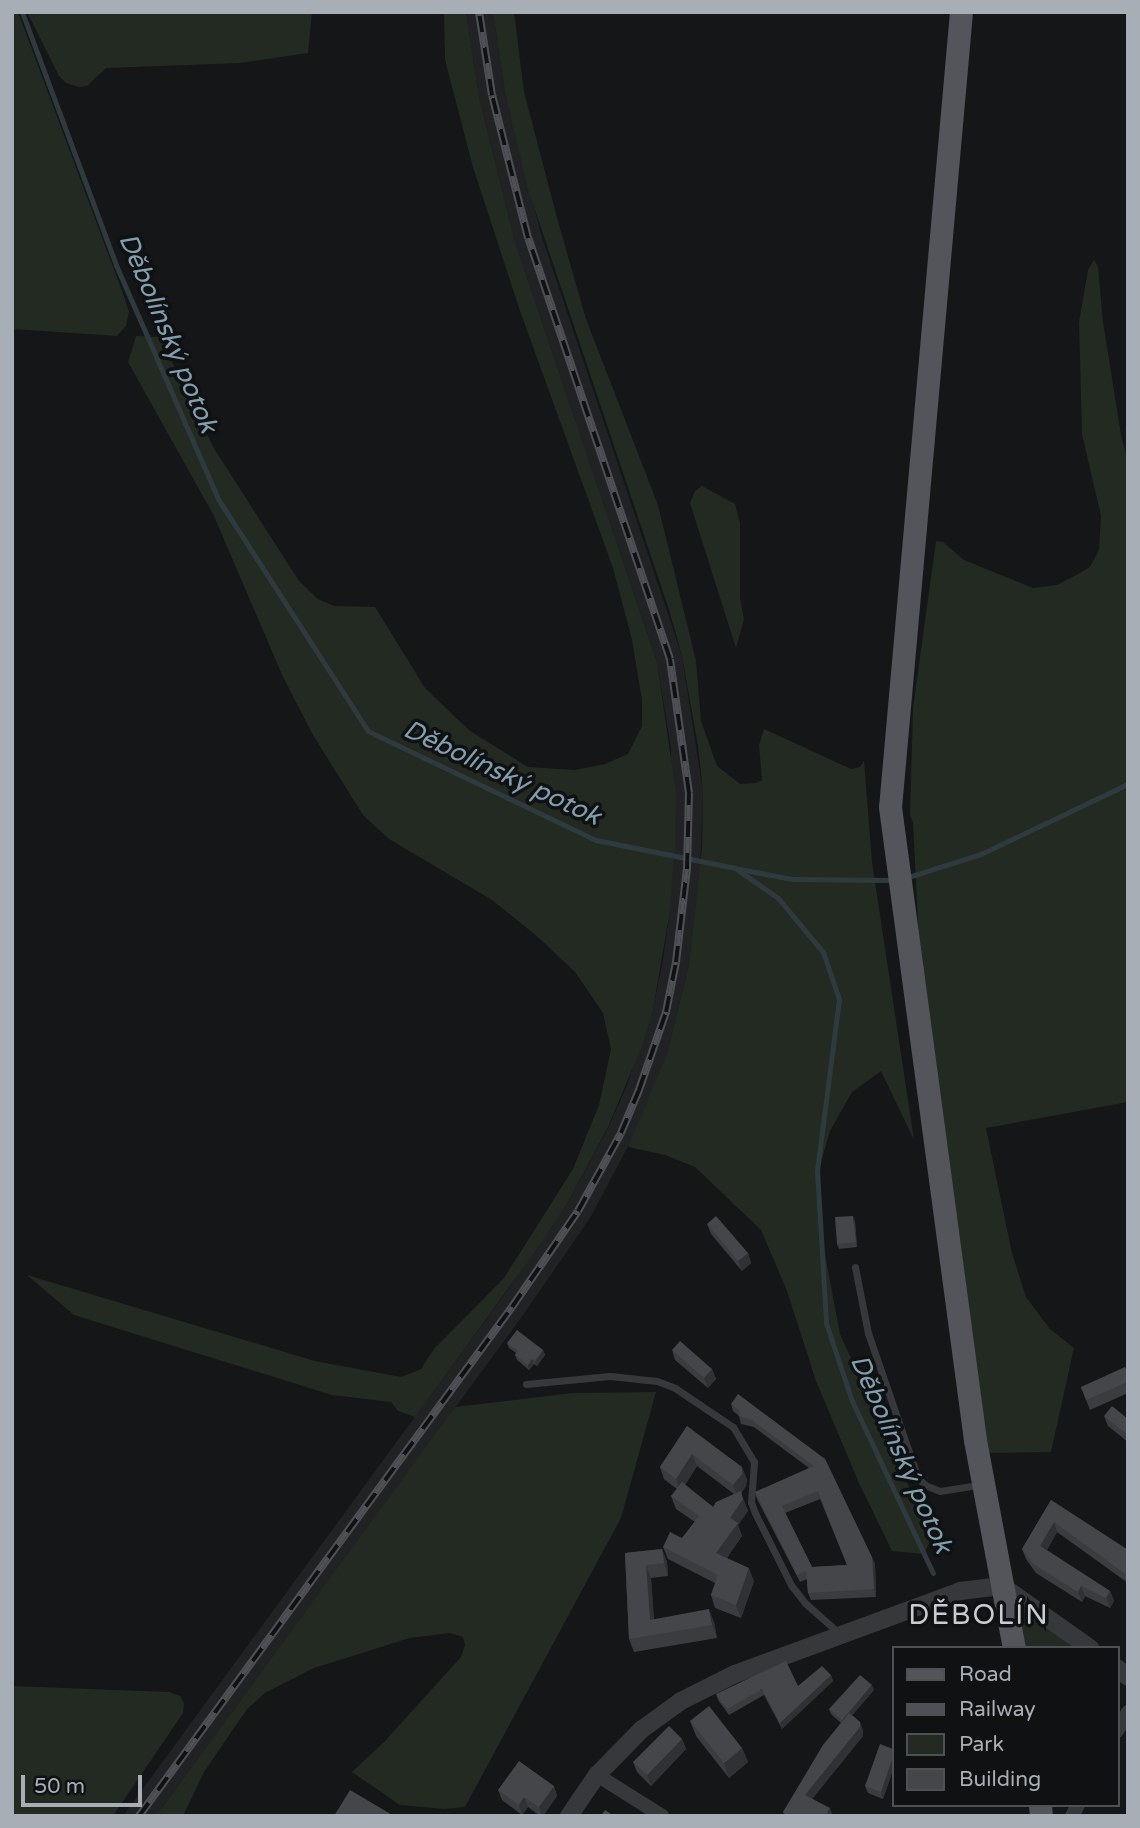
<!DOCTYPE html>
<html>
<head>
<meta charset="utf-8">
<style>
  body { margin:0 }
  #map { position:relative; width:1140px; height:1828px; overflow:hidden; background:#151617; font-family:"Varela Round",sans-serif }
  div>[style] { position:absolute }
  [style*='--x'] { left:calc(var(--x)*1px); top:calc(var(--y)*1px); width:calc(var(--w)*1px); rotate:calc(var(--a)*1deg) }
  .built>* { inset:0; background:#212224 }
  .green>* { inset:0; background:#222a22 }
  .stream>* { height:5px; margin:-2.5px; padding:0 2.5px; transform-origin:2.5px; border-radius:2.5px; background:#2f3a3f }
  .service>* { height:7px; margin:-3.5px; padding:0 3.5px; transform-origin:3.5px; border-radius:3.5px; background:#37383c }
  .minor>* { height:14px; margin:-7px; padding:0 7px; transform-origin:7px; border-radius:7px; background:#37383c }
  .tertiary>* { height:18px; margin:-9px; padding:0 9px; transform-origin:9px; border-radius:9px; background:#37383c }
  .primary>* { height:23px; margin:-11.5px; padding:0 11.5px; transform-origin:11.5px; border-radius:11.5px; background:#53555b }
  .rail>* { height:8px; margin-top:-4px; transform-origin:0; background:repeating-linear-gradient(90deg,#101112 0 16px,#4e5055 0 32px); box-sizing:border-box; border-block:2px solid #4e5055 }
  .wall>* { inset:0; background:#3a3c40 }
  .shaded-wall>* { inset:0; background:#303134 }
  .building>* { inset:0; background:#44464a }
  span { translate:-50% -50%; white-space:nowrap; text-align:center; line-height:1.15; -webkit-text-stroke:7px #101112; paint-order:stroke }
  .water-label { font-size:26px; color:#819faf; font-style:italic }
  .quarter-label { font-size:28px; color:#c9cdd3; letter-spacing:2px }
  .frame { position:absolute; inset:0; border:14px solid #a8aeb6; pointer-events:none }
  .legend { position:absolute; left:892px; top:1646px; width:228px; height:161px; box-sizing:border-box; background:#101112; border:2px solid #4d5054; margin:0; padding:9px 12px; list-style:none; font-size:21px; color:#a8aeb6 }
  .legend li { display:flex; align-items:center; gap:14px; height:35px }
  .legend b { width:35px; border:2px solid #4d5054 }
  .scale { position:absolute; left:21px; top:1775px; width:121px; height:32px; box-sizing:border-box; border:4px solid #a8aeb6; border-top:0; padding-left:9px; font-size:21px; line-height:24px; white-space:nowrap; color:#a8aeb6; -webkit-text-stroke:5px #101112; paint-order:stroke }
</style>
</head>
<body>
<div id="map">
  <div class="built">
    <div style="clip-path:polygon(466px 12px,493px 12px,505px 92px,541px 234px,682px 656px,703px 792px,700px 870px,689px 964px,667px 1054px,651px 1095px,632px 1139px,590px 1218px,523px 1315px,156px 1816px,123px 1816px,501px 1299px,567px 1204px,608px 1128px,627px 1085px,653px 1009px,663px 960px,669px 917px,671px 749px,657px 662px,515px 242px,479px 97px)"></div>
  </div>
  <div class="green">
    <div style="clip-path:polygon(12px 12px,18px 12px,125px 299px,129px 312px,126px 326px,117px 336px,12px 329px)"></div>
    <div style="clip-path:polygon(27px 12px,312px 12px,308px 53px,240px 63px,106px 68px,87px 86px,79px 87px,66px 83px,59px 76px)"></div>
    <div style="clip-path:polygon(444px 12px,466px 12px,479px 97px,515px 242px,657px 662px,676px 793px,675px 847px,669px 917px,653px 1009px,642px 1046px,608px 1127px,567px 1204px,536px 1250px,415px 1417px,398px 1411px,391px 1402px,332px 1395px,74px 1315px,27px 1275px,315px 1361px,401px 1377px,421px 1369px,434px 1349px,504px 1278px,573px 1169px,599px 1105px,611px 1049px,603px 1013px,575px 972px,538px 937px,492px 900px,389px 839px,363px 815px,313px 735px,283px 677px,214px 516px,128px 362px,136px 336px,162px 337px,184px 390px,215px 450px,299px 581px,318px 599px,334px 606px,375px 607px,425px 688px,470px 731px,528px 767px,575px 770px,605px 764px,628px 754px,642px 726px,642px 700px,632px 640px,613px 568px,519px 308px,473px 167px,445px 60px)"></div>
    <div style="clip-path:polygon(493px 12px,514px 12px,524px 92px,559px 225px,586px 319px,658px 505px,696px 661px,701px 721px,717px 766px,740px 784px,756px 783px,762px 780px,759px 745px,764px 729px,851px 769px,860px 767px,864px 761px,872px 862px,914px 1140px,881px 1071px,852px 1092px,830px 1131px,817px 1177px,820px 1228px,840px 1334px,932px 1537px,924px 1554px,892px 1551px,859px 1483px,816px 1381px,787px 1291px,761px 1230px,695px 1167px,665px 1155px,628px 1147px,667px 1054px,689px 964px,702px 848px,703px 792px,698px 746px,682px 656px,670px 613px,527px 186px,505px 92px)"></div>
    <div style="clip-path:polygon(1094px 260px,1098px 267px,1103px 322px,1121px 435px,1128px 461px,1128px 1102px,986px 1128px,1012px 1253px,1026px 1297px,1050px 1329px,1074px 1348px,1051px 1452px,988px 1453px,919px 943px,913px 823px,910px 815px,913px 708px,936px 541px,943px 542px,964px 560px,1033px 588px,1057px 585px,1078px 574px,1090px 567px,1099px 550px,1101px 516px,1082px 434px,1079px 322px,1088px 270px)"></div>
    <div style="clip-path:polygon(702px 486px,735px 504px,740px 523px,740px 598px,744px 619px,736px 648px,690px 503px,695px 491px)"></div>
    <div style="clip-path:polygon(656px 1392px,621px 1518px,465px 1807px,444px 1809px,400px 1805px,352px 1772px,385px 1741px,461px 1657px,465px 1645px,463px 1637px,450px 1633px,410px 1638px,314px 1668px,265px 1693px,247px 1709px,204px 1772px,183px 1816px,156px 1816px,455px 1407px,572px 1393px)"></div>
    <div style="clip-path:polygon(1018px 1607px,1075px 1648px,1026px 1648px)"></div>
    <div style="clip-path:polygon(12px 1686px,169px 1692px,180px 1696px,184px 1703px,183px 1713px,113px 1816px,12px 1816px)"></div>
  </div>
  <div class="stream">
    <div style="--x:22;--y:12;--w:270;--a:69.6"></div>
    <div style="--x:116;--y:265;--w:255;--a:66.4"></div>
    <div style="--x:218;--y:499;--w:276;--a:57.1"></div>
    <div style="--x:368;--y:731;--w:253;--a:25.6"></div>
    <div style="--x:596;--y:840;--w:142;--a:11.4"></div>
    <div style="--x:735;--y:868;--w:52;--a:34.9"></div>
    <div style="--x:778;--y:898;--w:70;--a:50.2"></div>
    <div style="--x:823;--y:952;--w:50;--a:71.2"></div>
    <div style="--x:839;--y:999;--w:172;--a:97.3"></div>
    <div style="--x:817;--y:1170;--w:153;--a:86.6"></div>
    <div style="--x:826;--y:1323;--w:82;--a:71.6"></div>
    <div style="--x:852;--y:1401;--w:190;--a:64.8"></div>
    <div style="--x:739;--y:869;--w:54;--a:10.7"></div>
    <div style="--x:792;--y:879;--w:100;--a:0.6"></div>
    <div style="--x:905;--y:878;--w:80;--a:-17.5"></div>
    <div style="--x:981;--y:854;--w:163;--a:-25.5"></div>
  </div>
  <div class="service">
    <div style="--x:855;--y:1267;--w:67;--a:78.9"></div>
    <div style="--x:868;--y:1333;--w:153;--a:71"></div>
    <div style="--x:918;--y:1478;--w:10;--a:45"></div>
    <div style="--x:925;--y:1485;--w:16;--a:22"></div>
    <div style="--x:940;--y:1491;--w:39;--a:-9"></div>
    <div style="--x:526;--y:1384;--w:84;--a:-5.4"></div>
    <div style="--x:610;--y:1376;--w:47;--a:6.1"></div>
    <div style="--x:657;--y:1381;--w:19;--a:21"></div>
    <div style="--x:675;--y:1388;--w:70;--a:33.9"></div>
    <div style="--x:733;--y:1427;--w:41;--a:59"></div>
    <div style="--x:754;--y:1462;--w:40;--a:94.3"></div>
    <div style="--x:751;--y:1502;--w:12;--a:70"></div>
    <div style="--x:755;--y:1513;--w:80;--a:63.4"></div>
    <div style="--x:791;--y:1585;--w:23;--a:52"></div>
    <div style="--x:805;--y:1603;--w:45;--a:41.4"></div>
  </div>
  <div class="minor">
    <div style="--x:1117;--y:1731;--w:22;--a:-60"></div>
    <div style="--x:597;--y:1775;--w:77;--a:32.2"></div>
    <div style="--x:1072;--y:1816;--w:13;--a:-61"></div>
  </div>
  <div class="tertiary">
    <div style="--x:1117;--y:1668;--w:14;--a:39"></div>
    <div style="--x:569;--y:1816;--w:50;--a:-55.7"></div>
    <div style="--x:597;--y:1775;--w:63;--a:-45.6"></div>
    <div style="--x:641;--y:1730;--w:49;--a:-35.9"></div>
    <div style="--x:681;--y:1701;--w:60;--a:-26.6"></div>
    <div style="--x:735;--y:1674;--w:240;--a:-20.2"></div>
    <div style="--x:960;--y:1591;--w:42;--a:-6.8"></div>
    <div style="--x:1002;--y:1586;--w:108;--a:35.2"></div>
  </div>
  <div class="primary">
    <div style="--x:961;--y:12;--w:798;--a:95.1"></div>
    <div style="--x:890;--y:807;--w:639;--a:82.35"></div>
    <div style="--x:975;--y:1440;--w:212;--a:79.4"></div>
    <div style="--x:1040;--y:1805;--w:11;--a:85"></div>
  </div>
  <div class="rail">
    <div style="--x:139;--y:1816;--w:631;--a:-53.77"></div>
    <div style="--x:512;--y:1307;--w:116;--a:-55.5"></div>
    <div style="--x:578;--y:1211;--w:89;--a:-61.1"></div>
    <div style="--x:621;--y:1133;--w:47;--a:-67.3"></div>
    <div style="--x:639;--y:1090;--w:83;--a:-70.9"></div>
    <div style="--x:666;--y:1012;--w:51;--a:-78.7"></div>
    <div style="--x:676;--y:962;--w:94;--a:-83.3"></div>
    <div style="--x:687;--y:869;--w:76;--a:-88.5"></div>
    <div style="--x:689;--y:793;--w:135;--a:-98.1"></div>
    <div style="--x:670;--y:659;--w:444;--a:-108.6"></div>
    <div style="--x:528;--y:238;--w:147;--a:-104.1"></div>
    <div style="--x:492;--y:95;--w:84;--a:-98.9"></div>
  </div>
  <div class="wall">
    <div style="clip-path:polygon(855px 1221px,857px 1247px,839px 1249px,837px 1244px)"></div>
    <div style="clip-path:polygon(707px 1224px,748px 1253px,751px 1263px,742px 1271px,711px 1234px)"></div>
    <div style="clip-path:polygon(507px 1343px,543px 1350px,545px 1355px,537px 1366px,534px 1364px,529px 1370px,517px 1360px,515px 1355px,516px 1353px,509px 1348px)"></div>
    <div style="clip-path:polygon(672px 1350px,712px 1369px,716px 1379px,708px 1388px,675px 1360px)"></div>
    <div style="clip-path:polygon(1128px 1374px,1128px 1393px,1090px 1410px,1081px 1387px)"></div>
    <div style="clip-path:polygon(evenodd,731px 1404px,825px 1459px,875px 1564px,876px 1597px,811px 1600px,808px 1593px,807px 1579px,800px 1582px,757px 1499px,755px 1492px,809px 1468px,754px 1427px,741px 1424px,739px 1416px,733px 1411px,731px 1404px,820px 1499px,847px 1565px,812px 1567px,785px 1513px,820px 1499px)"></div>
    <div style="clip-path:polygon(1104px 1416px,1128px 1419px,1128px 1442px,1108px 1426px)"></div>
    <div style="clip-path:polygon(evenodd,687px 1426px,747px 1479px,746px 1486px,741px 1493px,748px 1511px,738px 1525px,742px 1536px,727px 1558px,754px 1581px,741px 1618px,715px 1608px,711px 1595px,715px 1583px,668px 1559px,663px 1547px,682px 1538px,695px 1522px,676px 1509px,671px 1496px,677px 1489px,664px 1479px,660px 1467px,687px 1426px,697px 1466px,734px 1494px,713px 1507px,685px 1485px,697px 1466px)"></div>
    <div style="clip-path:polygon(1051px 1500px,1128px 1550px,1128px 1583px,1057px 1532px,1047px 1550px,1110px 1591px,1114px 1601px,1110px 1608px,1085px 1596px,1082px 1602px,1036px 1573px,1026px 1559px,1022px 1549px)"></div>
    <div style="clip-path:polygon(662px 1549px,667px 1562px,668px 1576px,651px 1578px,654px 1620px,714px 1622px,717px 1638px,634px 1652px,629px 1639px,625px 1553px)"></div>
    <div style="clip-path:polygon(831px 1675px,833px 1681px,782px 1729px,764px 1695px,729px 1715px,718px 1700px,716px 1694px,798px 1686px)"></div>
    <div style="clip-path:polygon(874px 1690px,852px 1715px,860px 1722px,863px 1731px,863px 1736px,812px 1799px,833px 1816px,785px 1816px,783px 1812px,841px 1723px,831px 1714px,829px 1709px)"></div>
    <div style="clip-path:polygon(690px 1721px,742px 1748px,748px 1762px,729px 1778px,696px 1736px)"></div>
    <div style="clip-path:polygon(682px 1739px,686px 1749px,651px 1786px,637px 1772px,633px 1762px)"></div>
    <div style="clip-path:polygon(893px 1749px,893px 1770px,883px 1799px,868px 1793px,865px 1786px)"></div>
    <div style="clip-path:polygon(554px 1786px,557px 1796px,543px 1816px,540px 1816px,528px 1807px,522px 1815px,502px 1800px,498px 1790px)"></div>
  </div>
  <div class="shaded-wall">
    <div style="clip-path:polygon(853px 1216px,855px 1221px,857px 1247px,856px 1242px)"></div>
    <div style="clip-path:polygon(748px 1253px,751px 1263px,742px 1271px,738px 1261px)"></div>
    <div style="clip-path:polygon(543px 1350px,545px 1355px,537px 1366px,535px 1361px)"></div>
    <div style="clip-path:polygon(532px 1359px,534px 1364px,529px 1370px,528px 1365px)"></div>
    <div style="clip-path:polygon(712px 1369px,716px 1379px,708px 1388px,704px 1378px)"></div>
    <div style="clip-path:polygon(692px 1454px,697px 1466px,680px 1491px,676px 1479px)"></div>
    <div style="clip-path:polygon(742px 1467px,747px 1479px,746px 1486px,738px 1498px,733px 1485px)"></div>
    <div style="clip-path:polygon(743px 1499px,748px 1511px,738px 1525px,742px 1536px,721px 1566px,716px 1553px,730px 1518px)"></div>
    <div style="clip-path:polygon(1054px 1522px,1057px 1532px,1043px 1556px,1040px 1546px)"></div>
    <div style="clip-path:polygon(662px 1549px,667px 1562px,668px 1576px,664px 1563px)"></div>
    <div style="clip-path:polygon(872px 1557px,875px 1564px,876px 1597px,874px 1589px)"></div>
    <div style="clip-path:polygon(646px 1565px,651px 1578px,655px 1633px,650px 1620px)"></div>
    <div style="clip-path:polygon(749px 1568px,754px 1581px,741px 1618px,736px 1605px)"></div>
    <div style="clip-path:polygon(1081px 1586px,1085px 1596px,1082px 1602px,1078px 1592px)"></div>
    <div style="clip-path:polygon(1110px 1591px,1114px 1601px,1110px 1608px,1106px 1598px)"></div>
    <div style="clip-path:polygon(709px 1609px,714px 1622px,717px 1638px,712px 1625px)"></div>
    <div style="clip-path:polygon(831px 1675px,833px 1681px,782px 1729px,780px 1723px)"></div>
    <div style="clip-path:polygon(872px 1685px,874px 1690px,844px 1725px,842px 1720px)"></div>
    <div style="clip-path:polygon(860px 1722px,863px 1731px,863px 1736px,808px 1804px,805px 1795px)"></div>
    <div style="clip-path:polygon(682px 1739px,686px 1749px,651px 1786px,647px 1775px)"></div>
    <div style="clip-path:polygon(742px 1748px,748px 1762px,729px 1778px,724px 1763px)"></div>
    <div style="clip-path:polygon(893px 1756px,893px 1770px,883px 1799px,881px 1792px)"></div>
    <div style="clip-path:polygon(554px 1786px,557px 1796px,543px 1816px,542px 1816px,539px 1807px)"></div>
    <div style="clip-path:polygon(524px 1797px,528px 1807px,522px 1815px,519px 1805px)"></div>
    <div style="clip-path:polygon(830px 1808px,833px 1816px,826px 1816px)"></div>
  </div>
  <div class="building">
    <div style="clip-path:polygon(716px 1216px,748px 1253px,738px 1261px,707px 1224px)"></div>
    <div style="clip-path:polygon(853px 1216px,856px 1242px,837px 1244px,835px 1217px)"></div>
    <div style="clip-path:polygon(517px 1330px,543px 1350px,535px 1361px,532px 1359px,528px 1365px,515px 1355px,518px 1351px,507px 1343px)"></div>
    <div style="clip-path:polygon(680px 1341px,712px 1369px,704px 1378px,672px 1350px)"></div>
    <div style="clip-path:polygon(1125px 1367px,1128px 1374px,1128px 1382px,1086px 1400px,1081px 1387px)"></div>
    <div style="clip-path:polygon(evenodd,738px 1394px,825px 1459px,872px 1557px,874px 1589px,808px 1593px,806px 1571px,797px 1575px,755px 1492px,814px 1466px,752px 1420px,739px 1416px,740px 1411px,731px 1404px,738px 1394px,818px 1491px,847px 1565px,812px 1567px,782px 1506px,818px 1491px)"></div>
    <div style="clip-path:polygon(1112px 1406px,1128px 1419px,1128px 1435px,1104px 1416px)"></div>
    <div style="clip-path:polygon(687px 1426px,742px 1467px,742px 1474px,733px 1485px,692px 1454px,676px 1479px,660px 1467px)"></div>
    <div style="clip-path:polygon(682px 1482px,713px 1507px,716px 1502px,741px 1491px,743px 1499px,730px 1518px,738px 1523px,716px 1553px,749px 1568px,736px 1605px,711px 1595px,718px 1575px,663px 1547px,670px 1532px,682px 1538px,699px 1516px,671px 1496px)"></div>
    <div style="clip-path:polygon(1051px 1500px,1128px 1550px,1128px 1576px,1054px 1522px,1040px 1546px,1110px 1591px,1106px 1598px,1081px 1586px,1078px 1592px,1032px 1563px,1022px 1549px)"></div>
    <div style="clip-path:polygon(662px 1549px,664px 1563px,646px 1565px,650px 1620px,709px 1609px,712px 1625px,629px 1639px,625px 1553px)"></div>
    <div style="clip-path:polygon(786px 1661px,798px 1686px,822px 1666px,831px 1675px,780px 1723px,762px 1689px,727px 1709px,716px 1694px)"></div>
    <div style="clip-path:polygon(860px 1675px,872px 1685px,842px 1720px,829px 1709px)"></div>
    <div style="clip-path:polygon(709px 1706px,742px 1748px,724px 1763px,690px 1721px)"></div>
    <div style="clip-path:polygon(849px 1713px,860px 1722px,860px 1727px,805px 1795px,830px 1808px,826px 1816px,790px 1816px,783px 1812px,823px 1745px)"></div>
    <div style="clip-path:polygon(669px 1726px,682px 1739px,647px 1775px,633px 1762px)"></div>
    <div style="clip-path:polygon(880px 1744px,893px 1749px,893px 1756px,881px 1792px,865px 1786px)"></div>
    <div style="clip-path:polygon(519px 1761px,554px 1786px,539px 1807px,524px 1797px,519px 1805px,498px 1790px)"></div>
    <div style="clip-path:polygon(350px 1790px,394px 1816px,334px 1816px)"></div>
    <div style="clip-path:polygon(605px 1810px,614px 1816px,601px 1816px)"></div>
  </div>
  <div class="water-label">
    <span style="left:168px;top:333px;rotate:67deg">Děbolínský potok</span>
    <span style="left:502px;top:773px;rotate:25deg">Děbolínský potok</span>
    <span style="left:901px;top:1454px;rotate:66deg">Děbolínský potok</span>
  </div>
  <div class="quarter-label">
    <span style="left:979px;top:1615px">DĚBOLÍN</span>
  </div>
  <div class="frame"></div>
  <ul class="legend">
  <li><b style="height:9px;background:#53555b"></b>Road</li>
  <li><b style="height:9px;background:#4e5055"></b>Railway</li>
  <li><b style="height:19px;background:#222a22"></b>Park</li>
  <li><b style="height:19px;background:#44464a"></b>Building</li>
  </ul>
  <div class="scale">50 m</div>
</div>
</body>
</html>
